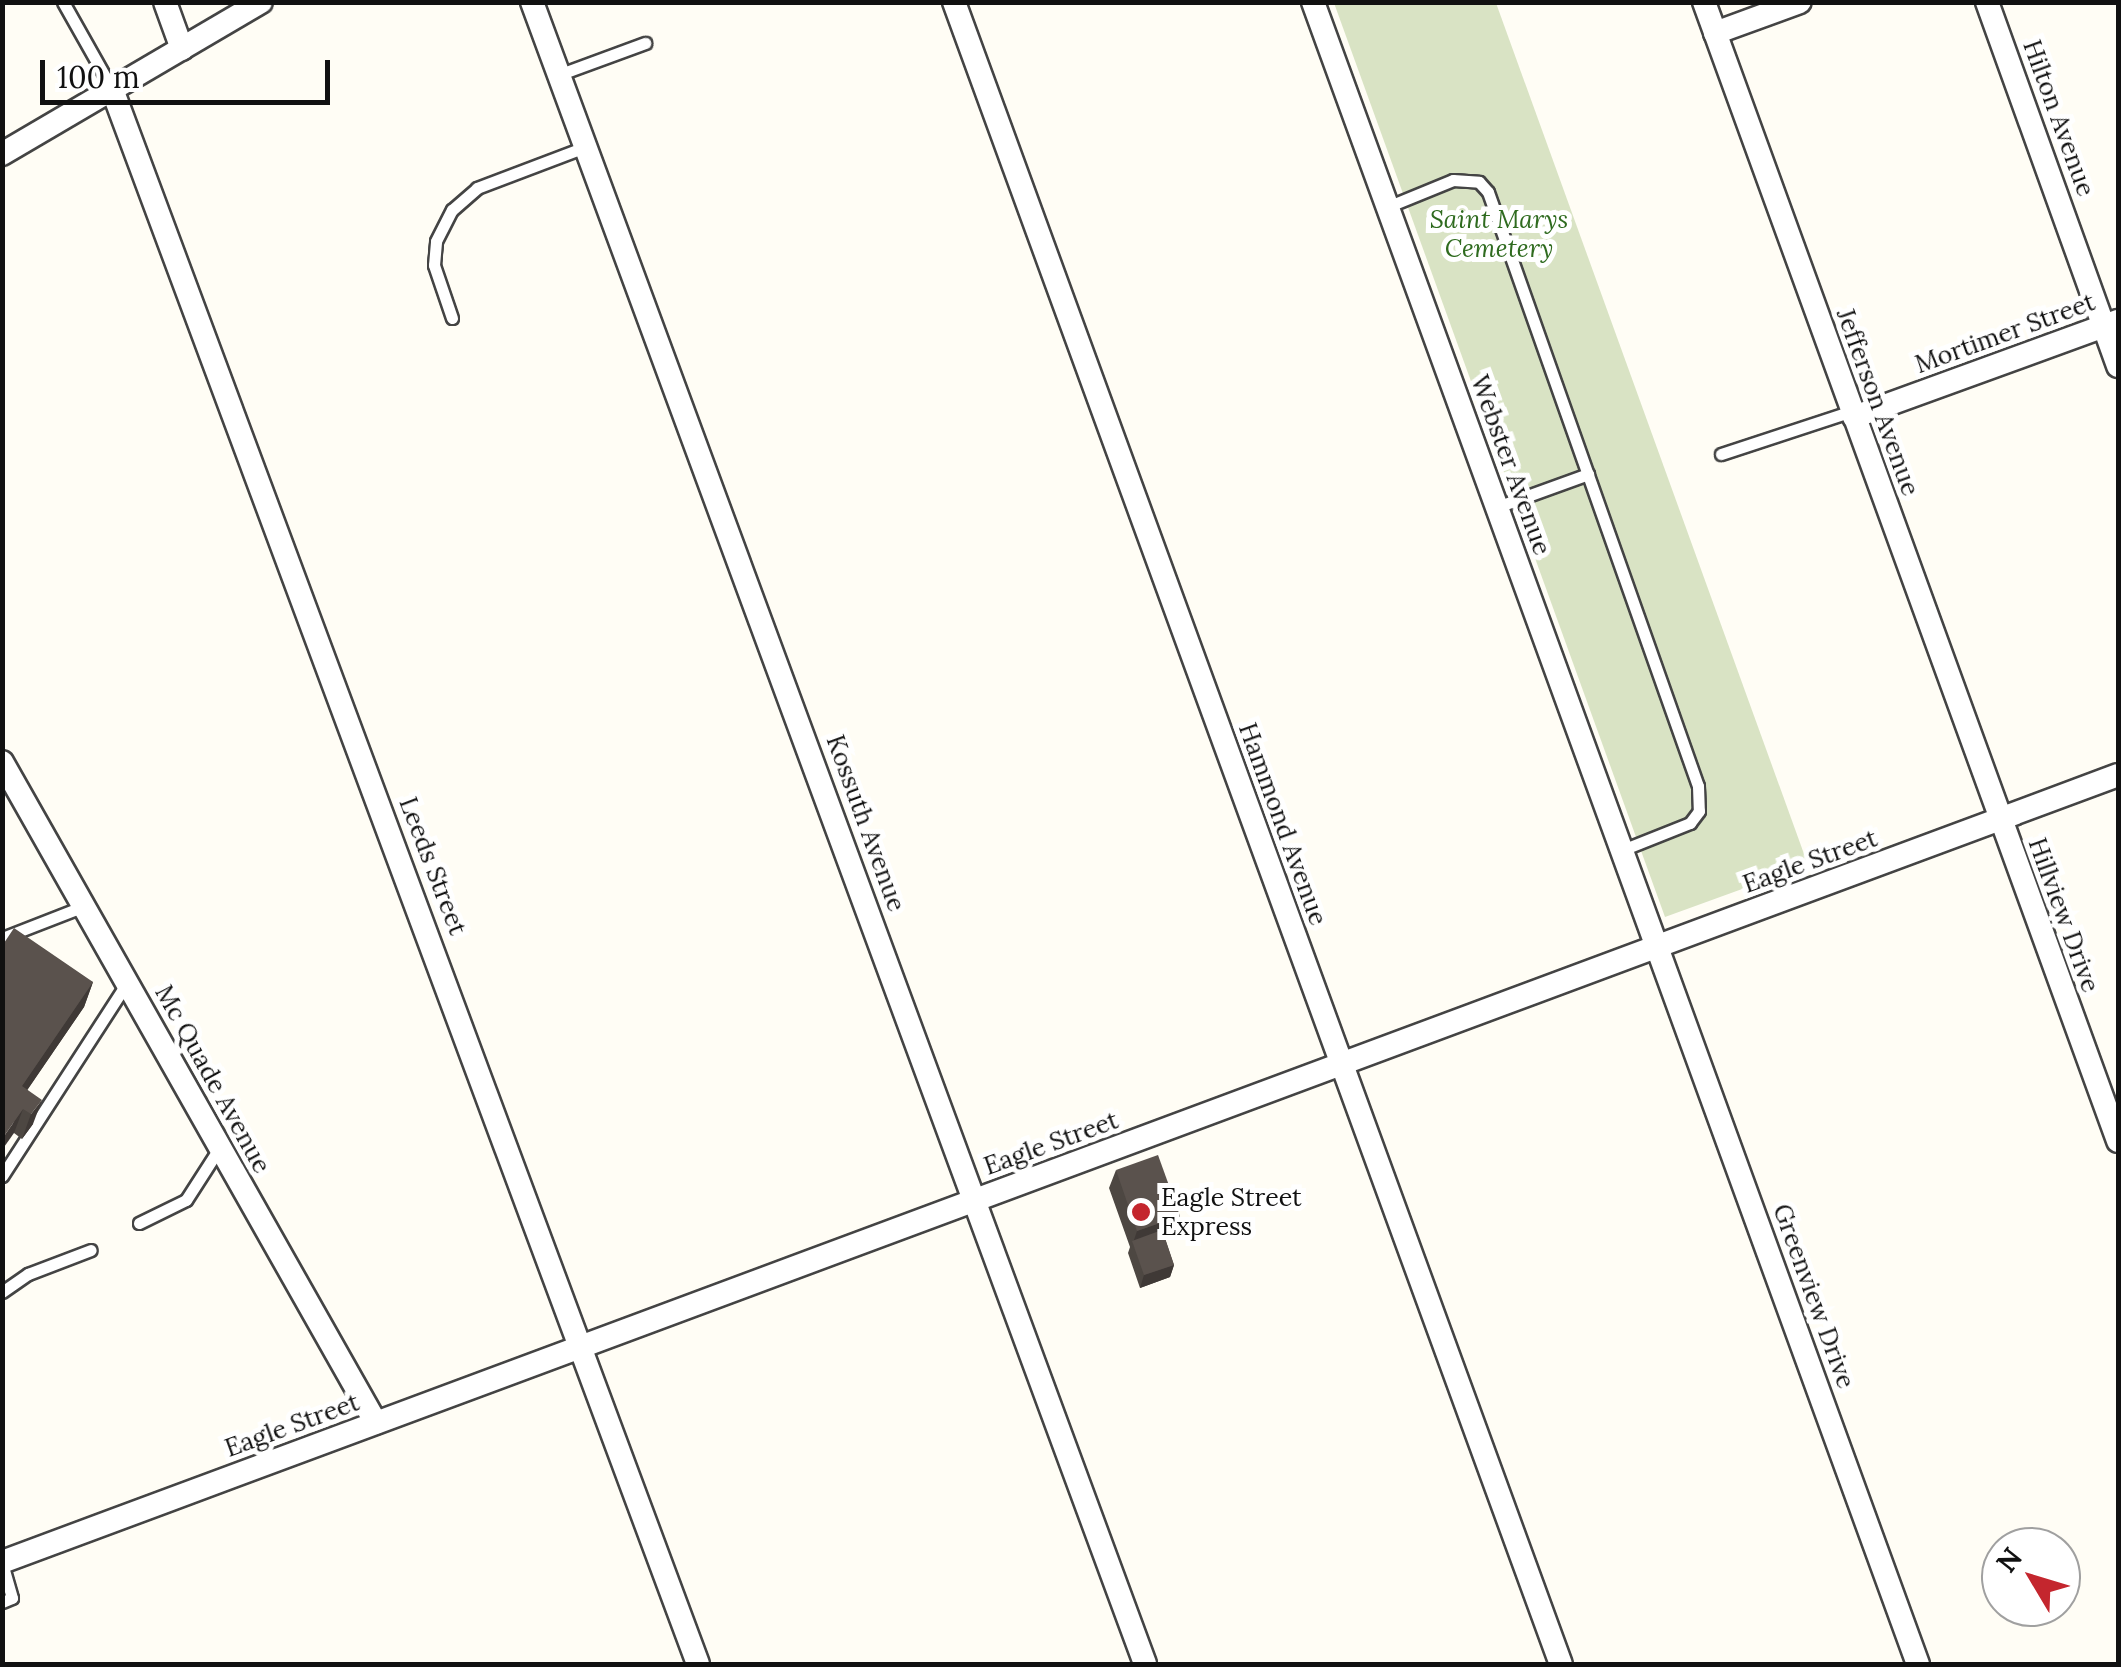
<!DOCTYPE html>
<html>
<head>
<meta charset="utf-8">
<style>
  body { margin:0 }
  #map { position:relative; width:2121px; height:1667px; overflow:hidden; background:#fffdf5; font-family:Lora,serif }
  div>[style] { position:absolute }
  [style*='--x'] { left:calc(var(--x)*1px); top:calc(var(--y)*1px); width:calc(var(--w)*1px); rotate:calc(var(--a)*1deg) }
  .cemetery>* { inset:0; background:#d9e3c4 }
  .roads { filter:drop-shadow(2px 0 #444) drop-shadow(-2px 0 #444) drop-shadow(0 2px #444) drop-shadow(0 -2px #444) }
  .lane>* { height:11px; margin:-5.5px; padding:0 5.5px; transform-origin:5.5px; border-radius:5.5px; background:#fff }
  .street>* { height:22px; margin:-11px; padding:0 11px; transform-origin:11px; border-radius:11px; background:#fff }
  .wall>* { inset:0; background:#4d4742 }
  .shaded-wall>* { inset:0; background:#3f3936 }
  .building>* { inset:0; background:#5a524d }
  .dots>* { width:28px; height:28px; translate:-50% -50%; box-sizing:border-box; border:5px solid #fff; border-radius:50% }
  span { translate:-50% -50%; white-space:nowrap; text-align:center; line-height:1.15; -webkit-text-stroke:10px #fff; paint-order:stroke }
  .street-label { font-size:25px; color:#111 }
  .park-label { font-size:25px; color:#2f6b1f; font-style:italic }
  .poi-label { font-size:25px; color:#111 }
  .left { translate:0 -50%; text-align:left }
  .frame { position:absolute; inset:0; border:5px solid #111; pointer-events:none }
  .north { position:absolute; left:1981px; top:1527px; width:100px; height:100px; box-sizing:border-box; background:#fff; border:2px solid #a0a0a0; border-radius:50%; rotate:308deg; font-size:28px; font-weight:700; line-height:40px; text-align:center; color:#111 }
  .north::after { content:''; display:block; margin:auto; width:35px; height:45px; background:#c4262e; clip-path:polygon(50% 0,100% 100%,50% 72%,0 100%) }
  .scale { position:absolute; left:40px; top:60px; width:290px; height:45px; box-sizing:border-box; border:5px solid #111; border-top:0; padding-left:12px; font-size:30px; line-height:35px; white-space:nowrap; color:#111; -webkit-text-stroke:8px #fff; paint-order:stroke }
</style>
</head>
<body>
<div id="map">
  <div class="cemetery">
    <div style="clip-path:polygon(1334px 3px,1496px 3px,1808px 865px,1665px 917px)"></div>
  </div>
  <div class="roads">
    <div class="lane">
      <div style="--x:63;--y:2;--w:100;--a:60.6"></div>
      <div style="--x:558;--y:75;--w:93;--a:-20.2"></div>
      <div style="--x:1387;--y:207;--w:71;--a:-22.2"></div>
      <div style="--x:1453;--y:180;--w:26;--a:4"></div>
      <div style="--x:1479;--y:182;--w:13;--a:48"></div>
      <div style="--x:1488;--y:192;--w:630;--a:70.53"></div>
      <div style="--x:1698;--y:786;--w:25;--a:88"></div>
      <div style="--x:1699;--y:811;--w:15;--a:127"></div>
      <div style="--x:1690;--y:823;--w:73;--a:158.3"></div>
      <div style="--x:452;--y:318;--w:56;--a:-108.8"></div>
      <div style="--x:434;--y:265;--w:24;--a:-85"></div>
      <div style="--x:436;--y:241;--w:35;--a:-63"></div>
      <div style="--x:452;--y:210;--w:33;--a:-41"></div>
      <div style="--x:477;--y:188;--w:116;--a:-20.8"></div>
      <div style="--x:1721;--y:454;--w:138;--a:-18.2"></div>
      <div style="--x:1497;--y:507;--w:97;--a:-19.9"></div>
      <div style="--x:2;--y:938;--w:88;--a:-21.3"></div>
      <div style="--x:2;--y:1176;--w:230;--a:-57.1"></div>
      <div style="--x:139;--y:1223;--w:52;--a:-26.1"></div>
      <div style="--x:186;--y:1200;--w:63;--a:-57.3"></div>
      <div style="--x:2;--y:1292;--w:32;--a:-35"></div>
      <div style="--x:28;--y:1274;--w:67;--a:-20.9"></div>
      <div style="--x:2;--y:1563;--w:36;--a:74"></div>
      <div style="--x:12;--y:1598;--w:11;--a:158"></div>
    </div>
    <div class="street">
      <div style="--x:165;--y:2;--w:50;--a:70.1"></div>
      <div style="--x:532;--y:2;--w:1771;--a:69.75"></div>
      <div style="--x:954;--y:2;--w:1769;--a:69.94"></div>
      <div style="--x:1313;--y:2;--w:1769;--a:70"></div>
      <div style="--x:1704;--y:2;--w:1212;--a:70.02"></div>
      <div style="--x:1987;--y:2;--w:387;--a:70.2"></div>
      <div style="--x:1715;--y:33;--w:90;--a:-20"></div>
      <div style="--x:112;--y:89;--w:1680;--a:69.59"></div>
      <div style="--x:2;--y:154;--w:300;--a:-30.4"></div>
      <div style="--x:1854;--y:417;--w:281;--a:-20"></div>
      <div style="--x:2;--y:762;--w:759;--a:60.5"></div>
      <div style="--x:2;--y:1562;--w:2258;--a:-20.4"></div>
    </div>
  </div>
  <div class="wall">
    <div style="clip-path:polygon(2px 946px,93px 982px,84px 1007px,27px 1090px,33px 1124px,22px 1139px,14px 1133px)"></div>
    <div style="clip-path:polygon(1116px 1170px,1173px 1235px,1165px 1238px,1174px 1265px,1170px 1277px,1140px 1288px,1128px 1253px,1130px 1247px,1109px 1188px)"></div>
  </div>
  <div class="shaded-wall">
    <div style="clip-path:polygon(93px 982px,84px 1007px,13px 1111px,22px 1086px)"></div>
    <div style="clip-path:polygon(42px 1100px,33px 1124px,22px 1139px,31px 1114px)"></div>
    <div style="clip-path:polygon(23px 1109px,14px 1133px,2px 1150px,2px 1139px)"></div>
    <div style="clip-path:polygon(1180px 1216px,1173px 1235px,1135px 1248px,1133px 1243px,1137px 1231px)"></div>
    <div style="clip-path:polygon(1174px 1265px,1170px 1277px,1140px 1288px,1144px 1275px)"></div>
  </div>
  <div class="building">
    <div style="clip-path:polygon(14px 928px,93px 982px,22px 1086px,42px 1100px,31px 1114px,23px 1109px,2px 1139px,2px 946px)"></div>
    <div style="clip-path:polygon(1158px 1155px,1180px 1216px,1137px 1231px,1116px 1170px)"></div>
    <div style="clip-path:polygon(1162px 1230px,1174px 1265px,1144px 1275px,1132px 1241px)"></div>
  </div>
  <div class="dots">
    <div style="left:1141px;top:1212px;background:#c4262e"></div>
  </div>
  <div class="street-label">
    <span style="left:2059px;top:118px;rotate:70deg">Hilton Avenue</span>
    <span style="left:2005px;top:333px;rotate:-20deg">Mortimer Street</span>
    <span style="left:1878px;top:402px;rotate:70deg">Jefferson Avenue</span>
    <span style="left:1511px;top:465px;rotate:70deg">Webster Avenue</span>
    <span style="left:866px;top:823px;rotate:70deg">Kossuth Avenue</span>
    <span style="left:1283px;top:824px;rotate:70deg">Hammond Avenue</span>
    <span style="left:1810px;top:861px;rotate:-20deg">Eagle Street</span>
    <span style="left:433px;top:866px;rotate:69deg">Leeds Street</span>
    <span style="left:2064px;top:915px;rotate:70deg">Hillview Drive</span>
    <span style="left:213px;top:1079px;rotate:61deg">Mc Quade Avenue</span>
    <span style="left:1051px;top:1143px;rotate:-20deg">Eagle Street</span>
    <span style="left:1814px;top:1296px;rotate:70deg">Greenview Drive</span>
    <span style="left:292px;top:1425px;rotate:-20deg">Eagle Street</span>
  </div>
  <div class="park-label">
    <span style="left:1499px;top:234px">Saint Marys<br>Cemetery</span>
  </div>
  <div class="poi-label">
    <span class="left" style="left:1161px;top:1212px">Eagle Street<br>Express</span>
  </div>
  <div class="frame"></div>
  <div class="north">N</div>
  <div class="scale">100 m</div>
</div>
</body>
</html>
